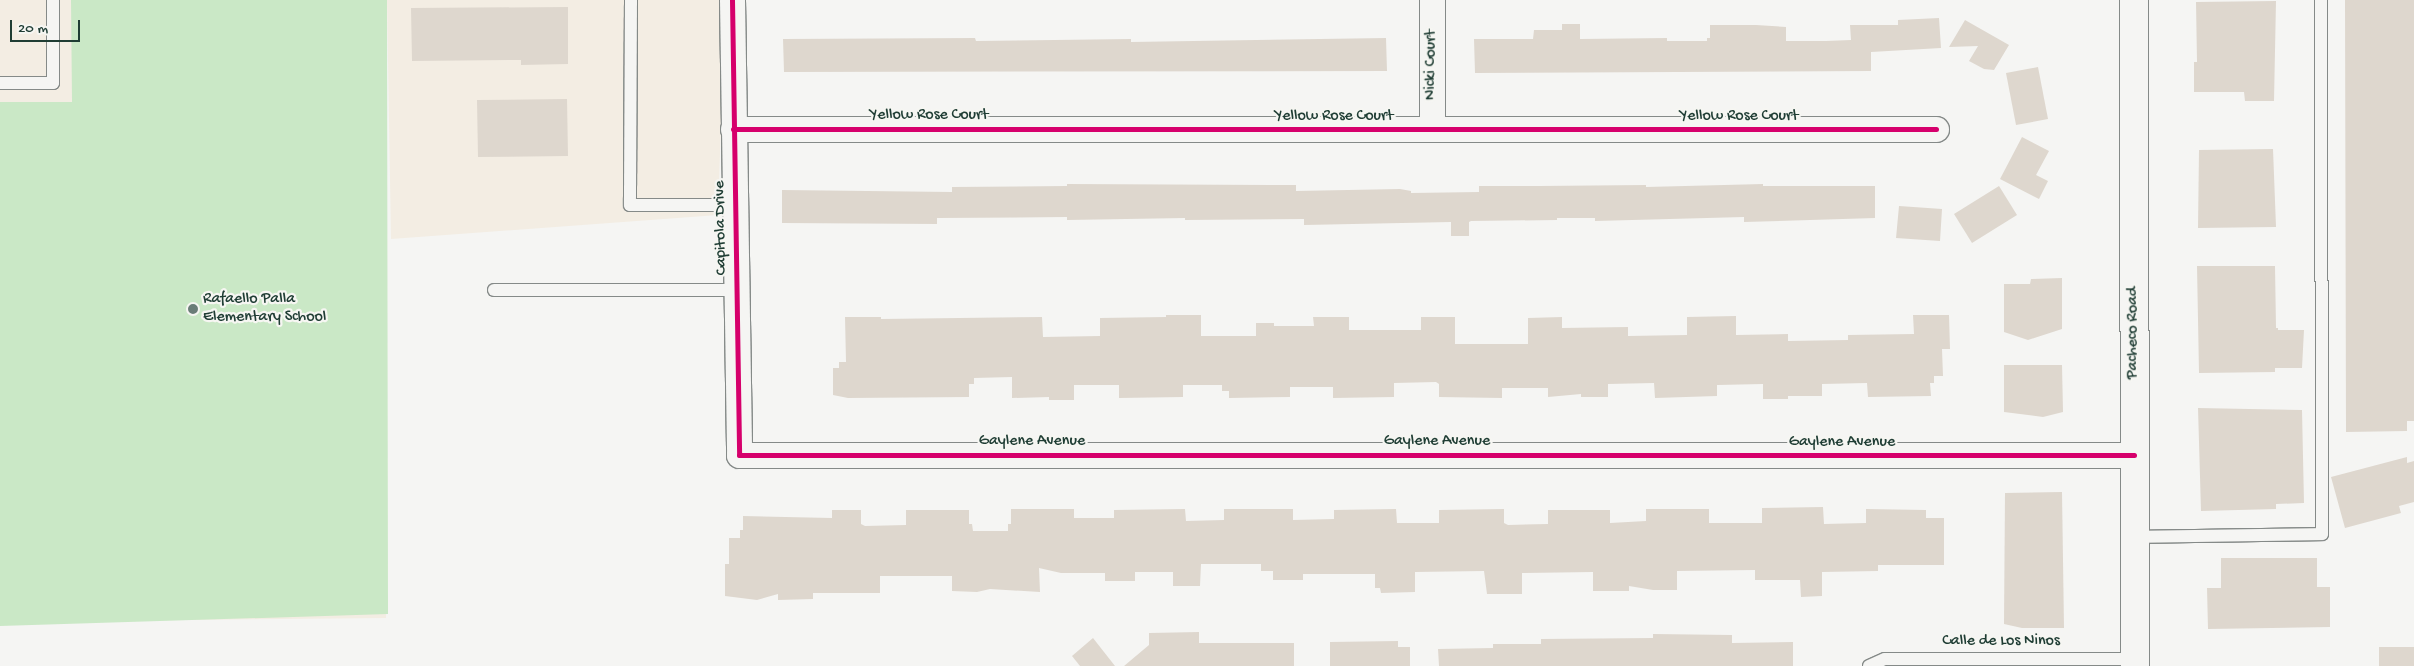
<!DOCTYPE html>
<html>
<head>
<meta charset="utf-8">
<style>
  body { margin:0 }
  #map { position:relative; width:2414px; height:666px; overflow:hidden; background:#f5f5f3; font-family:"Gochi Hand",sans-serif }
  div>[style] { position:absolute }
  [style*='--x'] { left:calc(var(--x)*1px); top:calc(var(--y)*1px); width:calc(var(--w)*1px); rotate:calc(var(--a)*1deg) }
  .built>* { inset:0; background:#f3ede3 }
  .green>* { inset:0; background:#cae8c6 }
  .building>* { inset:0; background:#ded7ce }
  .roads { filter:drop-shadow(1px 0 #858a88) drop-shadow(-1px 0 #858a88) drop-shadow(0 1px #858a88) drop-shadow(0 -1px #858a88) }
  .lane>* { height:12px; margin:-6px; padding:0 6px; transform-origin:6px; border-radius:6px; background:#f5f5f3 }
  .street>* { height:25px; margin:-12.5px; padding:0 12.5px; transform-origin:12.5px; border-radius:12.5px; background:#f5f5f3 }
  .secondary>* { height:28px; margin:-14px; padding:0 14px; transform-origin:14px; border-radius:14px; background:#f5f5f3 }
  .cycleway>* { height:5px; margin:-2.5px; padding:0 2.5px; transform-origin:2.5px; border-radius:2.5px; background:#d6006c }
  .dots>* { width:14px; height:14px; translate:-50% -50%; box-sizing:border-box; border:2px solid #f6f6f2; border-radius:50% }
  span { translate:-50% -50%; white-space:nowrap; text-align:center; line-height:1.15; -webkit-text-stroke:4.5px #f6f6f2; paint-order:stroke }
  .street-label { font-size:16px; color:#1f3d34 }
  .poi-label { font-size:16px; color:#1f3d34 }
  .left { translate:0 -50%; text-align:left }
  .scale { position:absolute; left:10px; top:20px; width:70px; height:22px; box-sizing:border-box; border:2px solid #1f3d34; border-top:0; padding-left:6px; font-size:15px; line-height:18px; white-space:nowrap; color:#1f3d34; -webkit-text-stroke:4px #f6f6f2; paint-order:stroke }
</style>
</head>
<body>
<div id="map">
  <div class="built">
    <div style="clip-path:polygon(0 0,725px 0,718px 215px,391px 239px,387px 1px,386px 618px,0 622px)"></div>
  </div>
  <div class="green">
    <div style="clip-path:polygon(71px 0,387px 0,388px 614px,0 626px,0 102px,72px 102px)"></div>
  </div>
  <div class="building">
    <div style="clip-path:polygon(2345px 0,2414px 0,2414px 421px,2407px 421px,2407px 431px,2346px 432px)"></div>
    <div style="clip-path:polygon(2276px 1px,2274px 101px,2245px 101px,2244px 92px,2194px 92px,2194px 62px,2197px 62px,2196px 2px)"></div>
    <div style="clip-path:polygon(568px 7px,568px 64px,521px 65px,521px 60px,412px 61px,411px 8px)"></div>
    <div style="clip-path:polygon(1939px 18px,1941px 48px,1871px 52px,1871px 71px,1475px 73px,1474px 39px,1533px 39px,1534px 30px,1562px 30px,1562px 24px,1580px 24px,1580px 39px,1667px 38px,1667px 41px,1707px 41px,1707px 38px,1710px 38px,1710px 25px,1756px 25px,1786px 27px,1786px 41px,1826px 41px,1851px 40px,1850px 25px,1898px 25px,1898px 20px)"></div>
    <div style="clip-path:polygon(1965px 20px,2009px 45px,1994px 70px,1984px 69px,1969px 61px,1978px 46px,1949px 47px)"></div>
    <div style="clip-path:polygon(975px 38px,976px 41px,1131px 39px,1131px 42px,1386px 38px,1387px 71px,784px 72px,783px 39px)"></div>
    <div style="clip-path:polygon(2038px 67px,2048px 119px,2016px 125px,2006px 73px)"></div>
    <div style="clip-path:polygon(567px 99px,568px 156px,478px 157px,477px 100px)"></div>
    <div style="clip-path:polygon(2022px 137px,2049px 151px,2036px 175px,2048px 181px,2039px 199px,2000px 179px)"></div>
    <div style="clip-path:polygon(2273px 149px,2276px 227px,2198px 228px,2199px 150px)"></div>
    <div style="clip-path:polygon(1067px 184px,1296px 185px,1296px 191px,1400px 189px,1411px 191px,1411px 193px,1479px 192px,1479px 186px,1539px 186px,1646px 185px,1646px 187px,1763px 184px,1763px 186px,1875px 186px,1875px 218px,1744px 222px,1744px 217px,1595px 221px,1595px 218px,1557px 218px,1557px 220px,1471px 221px,1469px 222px,1469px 236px,1451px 236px,1451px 222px,1304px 225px,1304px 219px,1185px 220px,1185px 218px,1067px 220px,1067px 217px,937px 218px,937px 224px,782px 223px,782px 190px,952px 192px,952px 187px,1067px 186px)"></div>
    <div style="clip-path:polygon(1999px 186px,2017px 215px,1972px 243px,1954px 214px)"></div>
    <div style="clip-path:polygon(1899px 206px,1942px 209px,1940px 241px,1896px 238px)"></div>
    <div style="clip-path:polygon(2197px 266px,2275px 266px,2276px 328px,2278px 328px,2278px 330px,2304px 330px,2302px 368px,2275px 368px,2275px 372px,2199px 373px)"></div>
    <div style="clip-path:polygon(2062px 278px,2062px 329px,2028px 340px,2004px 332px,2004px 284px,2030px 284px,2031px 279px)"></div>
    <div style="clip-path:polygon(1166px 315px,1201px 315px,1201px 336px,1256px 336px,1256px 323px,1274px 323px,1274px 326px,1314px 326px,1313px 317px,1349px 317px,1349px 330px,1421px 330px,1421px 317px,1455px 317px,1455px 344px,1528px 344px,1528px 318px,1562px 317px,1562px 328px,1628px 327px,1628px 336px,1687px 335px,1687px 317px,1736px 316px,1736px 335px,1788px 334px,1788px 341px,1848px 340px,1848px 335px,1914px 334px,1913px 315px,1949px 315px,1950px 349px,1942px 349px,1943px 376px,1934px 376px,1934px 383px,1930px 383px,1931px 396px,1868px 397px,1867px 383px,1822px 384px,1822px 396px,1788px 396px,1788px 399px,1763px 399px,1763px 384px,1717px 385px,1717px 396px,1655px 398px,1654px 383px,1608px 384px,1608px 397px,1581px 397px,1581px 394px,1548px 397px,1548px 388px,1502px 388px,1502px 398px,1439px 397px,1439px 384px,1436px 382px,1394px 383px,1394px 397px,1333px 398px,1333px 387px,1290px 387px,1290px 397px,1229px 398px,1229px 391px,1222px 391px,1222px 385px,1183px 385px,1183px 397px,1119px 398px,1119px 385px,1074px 385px,1074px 400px,1049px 400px,1049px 397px,1012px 398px,1012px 377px,974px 378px,974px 384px,969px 384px,969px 397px,848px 398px,833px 395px,833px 368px,839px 368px,839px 362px,846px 362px,845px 317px,881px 317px,881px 319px,1042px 317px,1043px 337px,1100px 336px,1100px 318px,1166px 317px)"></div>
    <div style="clip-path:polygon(2004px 365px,2062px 365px,2063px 412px,2043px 417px,2004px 412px)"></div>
    <div style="clip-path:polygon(2198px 408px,2302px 410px,2304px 503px,2276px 504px,2276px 509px,2201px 511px)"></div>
    <div style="clip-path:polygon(2407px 457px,2407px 463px,2414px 461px,2414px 502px,2399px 506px,2401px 513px,2345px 528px,2331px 477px)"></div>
    <div style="clip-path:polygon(2062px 492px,2064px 628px,2022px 628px,2004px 624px,2005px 493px)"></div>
    <div style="clip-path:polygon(1823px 507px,1824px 524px,1866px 523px,1866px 509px,1926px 510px,1926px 518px,1944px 518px,1944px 565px,1878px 565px,1878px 571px,1822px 572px,1822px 596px,1801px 597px,1800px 580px,1755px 580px,1755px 570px,1677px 571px,1677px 590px,1653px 590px,1629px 586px,1629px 591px,1593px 591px,1593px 572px,1522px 573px,1522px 594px,1487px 594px,1484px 571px,1415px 572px,1415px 592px,1381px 593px,1380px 588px,1375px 588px,1375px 574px,1303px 574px,1303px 580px,1273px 580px,1273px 571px,1261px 571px,1261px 564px,1201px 564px,1200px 586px,1173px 586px,1173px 572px,1135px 572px,1135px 581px,1105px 581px,1105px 573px,1061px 573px,1039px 568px,1040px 592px,990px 589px,977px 592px,952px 591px,952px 576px,880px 576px,880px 593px,813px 593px,813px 599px,778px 600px,778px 594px,757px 600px,725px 596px,725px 564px,729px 564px,729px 538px,740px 538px,740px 530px,743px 530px,743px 516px,832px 518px,832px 510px,861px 510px,861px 524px,865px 526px,906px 525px,906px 510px,969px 510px,969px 524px,972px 524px,973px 531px,1008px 531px,1008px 524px,1011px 524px,1011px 509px,1074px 509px,1074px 518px,1114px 518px,1114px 510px,1185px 509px,1186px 521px,1224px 520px,1224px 509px,1293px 509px,1293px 520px,1334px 519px,1334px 510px,1396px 509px,1397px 523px,1439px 523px,1439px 510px,1504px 509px,1504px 523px,1508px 525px,1548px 524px,1548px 510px,1610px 510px,1610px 523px,1646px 521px,1646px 509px,1709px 509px,1709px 523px,1762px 523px,1762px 508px)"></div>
    <div style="clip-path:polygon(2221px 558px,2317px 558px,2317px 587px,2330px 587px,2330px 627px,2208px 629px,2207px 588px,2221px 588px)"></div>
    <div style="clip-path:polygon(1199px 632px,1199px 643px,1294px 643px,1294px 666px,1124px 666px,1149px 645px,1149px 633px)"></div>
    <div style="clip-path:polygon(1653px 634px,1732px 635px,1732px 643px,1793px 642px,1793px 666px,1439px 666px,1438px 649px,1493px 648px,1493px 644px,1541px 644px,1541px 639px,1653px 638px)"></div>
    <div style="clip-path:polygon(1093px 638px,1115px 666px,1080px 666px,1072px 656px)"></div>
    <div style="clip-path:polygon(1398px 641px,1398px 647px,1410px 647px,1410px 666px,1330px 666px,1330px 642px)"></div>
    <div style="clip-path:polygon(2379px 647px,2414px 647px,2414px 666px,2379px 666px)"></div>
  </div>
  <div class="roads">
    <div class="lane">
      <div style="--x:631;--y:0;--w:205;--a:90.3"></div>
      <div style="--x:630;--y:205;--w:104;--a:0"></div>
      <div style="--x:0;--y:83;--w:53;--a:0"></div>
      <div style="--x:53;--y:83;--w:83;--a:-90"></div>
      <div style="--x:494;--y:290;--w:242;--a:0"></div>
      <div style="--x:2134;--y:537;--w:188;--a:-0.9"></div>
      <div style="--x:2322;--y:534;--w:534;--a:-90.11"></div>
      <div style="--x:1869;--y:666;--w:17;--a:-24"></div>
      <div style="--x:1885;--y:659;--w:250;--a:0"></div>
    </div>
    <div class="street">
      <div style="--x:732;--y:0;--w:455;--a:89.1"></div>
      <div style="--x:739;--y:455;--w:1395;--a:0"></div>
      <div style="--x:1432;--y:0;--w:129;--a:90"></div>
      <div style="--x:733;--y:129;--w:1203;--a:0"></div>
    </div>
    <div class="secondary">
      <div style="--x:2134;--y:0;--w:666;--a:89.91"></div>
    </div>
  </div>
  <div class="cycleway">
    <div style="--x:732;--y:0;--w:455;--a:89.1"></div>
    <div style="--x:739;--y:455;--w:1395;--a:0"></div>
    <div style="--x:733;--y:129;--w:1203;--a:0"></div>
  </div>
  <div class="dots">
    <div style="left:193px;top:309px;background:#6a7d77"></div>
  </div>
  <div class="street-label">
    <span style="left:1432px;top:65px;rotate:-90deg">Nicki Court</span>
    <span style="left:929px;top:116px">Yellow Rose Court</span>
    <span style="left:1334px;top:117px">Yellow Rose Court</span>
    <span style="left:1739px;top:117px">Yellow Rose Court</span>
    <span style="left:722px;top:228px;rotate:-91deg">Capitola Drive</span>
    <span style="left:2134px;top:333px;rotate:-90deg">Pacheco Road</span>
    <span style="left:1032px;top:442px">Gaylene Avenue</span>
    <span style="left:1437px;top:442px">Gaylene Avenue</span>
    <span style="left:1842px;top:443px">Gaylene Avenue</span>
    <span style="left:2001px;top:642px">Calle de Los Ninos</span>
  </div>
  <div class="poi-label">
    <span class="left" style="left:203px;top:309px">Rafaello Palla<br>Elementary School</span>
  </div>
  <div class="scale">20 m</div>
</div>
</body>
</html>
